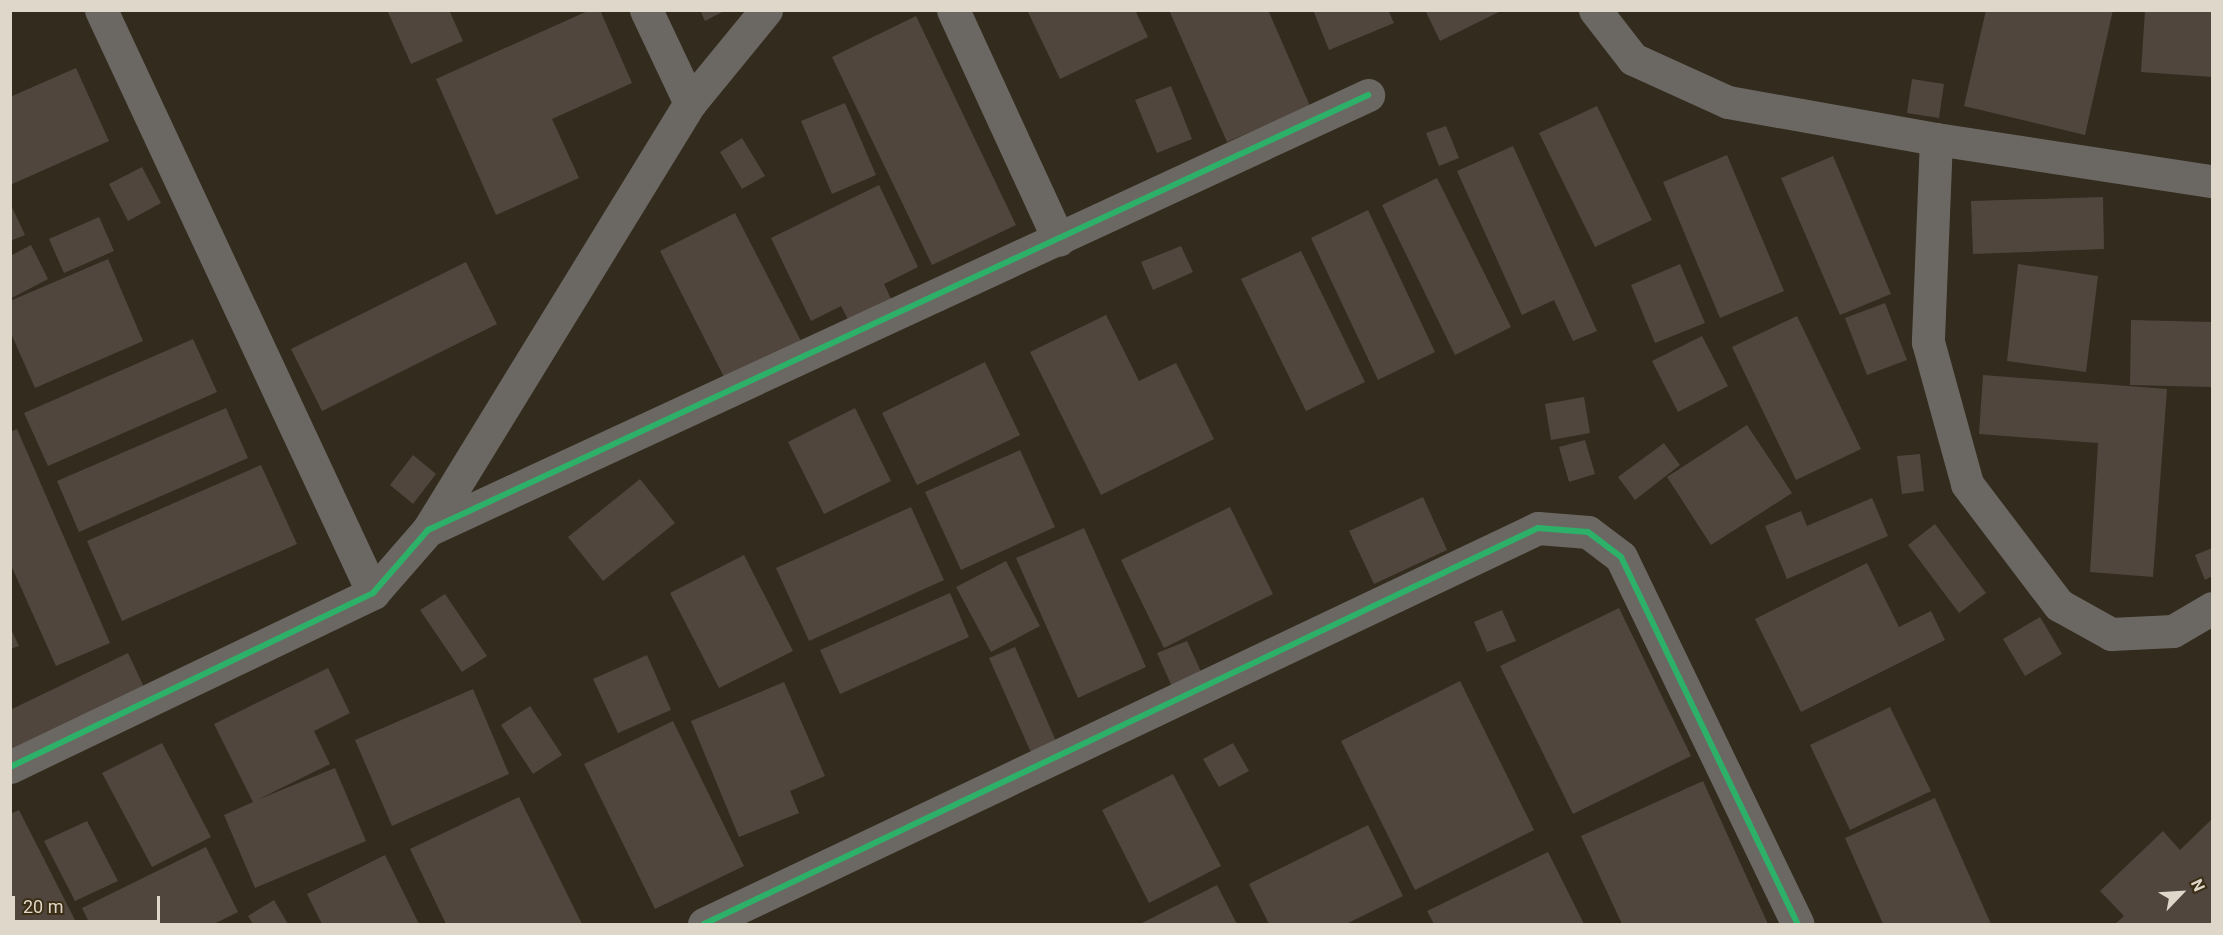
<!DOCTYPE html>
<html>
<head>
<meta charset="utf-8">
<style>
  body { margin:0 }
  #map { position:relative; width:2223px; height:935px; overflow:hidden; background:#332b1d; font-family:Roboto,sans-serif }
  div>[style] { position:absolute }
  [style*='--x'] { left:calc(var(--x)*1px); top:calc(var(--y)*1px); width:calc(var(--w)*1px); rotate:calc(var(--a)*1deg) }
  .building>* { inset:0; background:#50463e }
  .street>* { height:33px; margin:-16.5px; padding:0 16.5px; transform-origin:16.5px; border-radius:16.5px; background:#6b6863 }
  .cycleway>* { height:6px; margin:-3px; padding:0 3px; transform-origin:3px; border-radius:3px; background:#2db169 }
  span { translate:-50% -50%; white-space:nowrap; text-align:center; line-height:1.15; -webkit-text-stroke:5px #3b2e15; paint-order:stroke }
  .frame { position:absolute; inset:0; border:12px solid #dfd7c9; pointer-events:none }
  .north { position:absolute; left:2151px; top:863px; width:60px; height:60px; -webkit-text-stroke:4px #3b2e15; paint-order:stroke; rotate:65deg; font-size:16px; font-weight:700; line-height:24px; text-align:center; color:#dfd7c9 }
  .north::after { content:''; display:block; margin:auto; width:21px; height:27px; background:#dfd7c9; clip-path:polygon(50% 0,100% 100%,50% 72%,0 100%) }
  .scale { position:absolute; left:12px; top:896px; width:148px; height:27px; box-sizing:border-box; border:3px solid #dfd7c9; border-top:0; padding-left:8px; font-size:18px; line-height:21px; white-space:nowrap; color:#dfd7c9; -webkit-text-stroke:4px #3b2e15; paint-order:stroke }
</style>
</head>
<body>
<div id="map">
  <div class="building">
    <div style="clip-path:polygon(387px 10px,449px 10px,463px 41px,411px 64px)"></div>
    <div style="clip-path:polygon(590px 10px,600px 10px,632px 83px,552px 119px,579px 178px,496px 215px,436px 79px)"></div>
    <div style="clip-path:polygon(700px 10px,726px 10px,705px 21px)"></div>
    <div style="clip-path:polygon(1027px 10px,1135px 10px,1148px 37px,1060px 79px)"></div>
    <div style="clip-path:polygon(1169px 10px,1268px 10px,1310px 106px,1227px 142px)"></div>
    <div style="clip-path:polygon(1313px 10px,1388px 10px,1394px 23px,1329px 50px)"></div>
    <div style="clip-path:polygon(1425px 10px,1503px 10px,1440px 41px)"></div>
    <div style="clip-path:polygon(1986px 10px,2113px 10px,2085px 135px,1964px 106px)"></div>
    <div style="clip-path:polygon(2145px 10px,2212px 10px,2212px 77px,2141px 72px)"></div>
    <div style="clip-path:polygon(916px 16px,1016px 225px,932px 265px,832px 57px)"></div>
    <div style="clip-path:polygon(76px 68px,109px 141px,10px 185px,10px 97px)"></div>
    <div style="clip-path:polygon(1912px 79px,1944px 84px,1939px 118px,1907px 113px)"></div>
    <div style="clip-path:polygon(1171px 86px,1192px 139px,1157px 153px,1135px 100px)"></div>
    <div style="clip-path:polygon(845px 103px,876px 175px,832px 194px,801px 121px)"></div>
    <div style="clip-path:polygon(1597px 106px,1652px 220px,1595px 247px,1539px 133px)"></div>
    <div style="clip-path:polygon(1446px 126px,1459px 158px,1439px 166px,1426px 133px)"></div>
    <div style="clip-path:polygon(742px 138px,765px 176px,742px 189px,720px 152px)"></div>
    <div style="clip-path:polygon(1513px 146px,1597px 331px,1573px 341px,1554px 300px,1522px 315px,1457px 171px)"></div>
    <div style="clip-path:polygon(1727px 155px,1784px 291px,1720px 318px,1663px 182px)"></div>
    <div style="clip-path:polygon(1833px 156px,1891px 294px,1840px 315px,1781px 178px)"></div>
    <div style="clip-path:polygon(142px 167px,161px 203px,128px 221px,109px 184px)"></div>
    <div style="clip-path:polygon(1437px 178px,1511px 327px,1455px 355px,1382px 205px)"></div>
    <div style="clip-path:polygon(879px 185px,918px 267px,884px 284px,895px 307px,853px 329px,841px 306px,811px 321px,771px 238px)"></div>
    <div style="clip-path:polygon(2103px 197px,2104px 249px,1973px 254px,1971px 201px)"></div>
    <div style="clip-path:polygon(10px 203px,25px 235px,10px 241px)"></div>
    <div style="clip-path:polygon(1368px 210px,1435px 352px,1378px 380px,1311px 238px)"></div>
    <div style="clip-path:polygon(735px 213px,801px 341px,725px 379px,660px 251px)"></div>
    <div style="clip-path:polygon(99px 217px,114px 251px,64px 273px,49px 239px)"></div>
    <div style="clip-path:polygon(31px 245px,48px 279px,10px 299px,10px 256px)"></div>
    <div style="clip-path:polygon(1181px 246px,1193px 272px,1153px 290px,1141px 262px)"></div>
    <div style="clip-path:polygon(1301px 251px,1365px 382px,1306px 411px,1241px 279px)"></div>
    <div style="clip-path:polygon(108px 259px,143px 341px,35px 388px,10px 331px,10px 301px)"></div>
    <div style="clip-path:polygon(466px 262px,497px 324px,322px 411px,291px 349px)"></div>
    <div style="clip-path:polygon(1680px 264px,1705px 323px,1655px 343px,1631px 285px)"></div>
    <div style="clip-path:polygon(2018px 264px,2098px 276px,2086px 372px,2007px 361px)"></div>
    <div style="clip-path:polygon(1885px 303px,1907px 360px,1867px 375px,1845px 318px)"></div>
    <div style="clip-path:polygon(1106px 315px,1139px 381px,1176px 363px,1214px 439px,1101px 495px,1030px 352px)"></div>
    <div style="clip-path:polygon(1797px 316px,1861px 449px,1796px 480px,1732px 347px)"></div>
    <div style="clip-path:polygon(2131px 320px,2212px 322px,2212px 387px,2130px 385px)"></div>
    <div style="clip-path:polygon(1702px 336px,1728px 386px,1678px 412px,1652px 361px)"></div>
    <div style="clip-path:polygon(193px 339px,217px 392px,48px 466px,24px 413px)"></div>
    <div style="clip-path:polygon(985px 362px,1020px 435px,917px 485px,882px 413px)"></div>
    <div style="clip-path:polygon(1983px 375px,2167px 389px,2153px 577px,2090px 572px,2098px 443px,1979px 434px)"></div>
    <div style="clip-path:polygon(1584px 397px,1590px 433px,1551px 440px,1545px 404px)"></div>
    <div style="clip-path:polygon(226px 408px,248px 458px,79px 532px,57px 481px)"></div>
    <div style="clip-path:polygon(855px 408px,891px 481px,824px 514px,788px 442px)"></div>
    <div style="clip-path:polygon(1747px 425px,1792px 493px,1711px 545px,1667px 477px)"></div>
    <div style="clip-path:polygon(17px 429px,110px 643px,56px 666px,10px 563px,10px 432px)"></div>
    <div style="clip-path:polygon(1585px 440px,1595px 474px,1569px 482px,1559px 447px)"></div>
    <div style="clip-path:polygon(1664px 443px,1680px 465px,1635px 500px,1618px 477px)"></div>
    <div style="clip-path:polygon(1020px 450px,1055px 527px,961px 570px,925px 492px)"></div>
    <div style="clip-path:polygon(1920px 454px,1924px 491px,1902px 494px,1897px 456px)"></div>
    <div style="clip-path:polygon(413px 455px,436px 474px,413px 504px,390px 485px)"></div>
    <div style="clip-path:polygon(261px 465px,297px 544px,122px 621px,87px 541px)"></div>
    <div style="clip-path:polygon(640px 479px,675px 523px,603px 581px,568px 537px)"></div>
    <div style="clip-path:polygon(1423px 497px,1447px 550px,1374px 584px,1349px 531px)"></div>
    <div style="clip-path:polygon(1872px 498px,1888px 536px,1787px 579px,1765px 526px,1801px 511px,1807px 526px)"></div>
    <div style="clip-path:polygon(911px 507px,944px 580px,809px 641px,776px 568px)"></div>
    <div style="clip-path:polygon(1230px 507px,1273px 594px,1164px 648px,1121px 560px)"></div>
    <div style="clip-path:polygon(1935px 524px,1986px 593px,1959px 613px,1908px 545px)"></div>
    <div style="clip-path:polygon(1084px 528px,1146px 667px,1078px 698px,1016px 558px)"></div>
    <div style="clip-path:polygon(2212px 548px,2212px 576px,2205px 580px,2195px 555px)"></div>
    <div style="clip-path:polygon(744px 555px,793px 651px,719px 688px,670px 593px)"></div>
    <div style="clip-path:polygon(1006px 561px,1040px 626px,991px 652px,956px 587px)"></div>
    <div style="clip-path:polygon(1867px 563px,1899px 627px,1931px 611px,1945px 640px,1801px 712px,1755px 619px)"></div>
    <div style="clip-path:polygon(950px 593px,969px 637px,840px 694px,820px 650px)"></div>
    <div style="clip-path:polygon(445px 594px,487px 656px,462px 672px,420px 610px)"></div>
    <div style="clip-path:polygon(1619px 608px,1691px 756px,1573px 814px,1500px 666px)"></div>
    <div style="clip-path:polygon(1502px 610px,1516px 641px,1487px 652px,1474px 622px)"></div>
    <div style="clip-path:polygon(2040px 617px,2062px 654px,2025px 676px,2003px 639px)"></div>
    <div style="clip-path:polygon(10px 627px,19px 646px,10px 649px)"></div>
    <div style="clip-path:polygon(1187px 641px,1203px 676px,1173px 689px,1157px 653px)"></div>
    <div style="clip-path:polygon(1015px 647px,1058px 746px,1033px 757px,989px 658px)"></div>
    <div style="clip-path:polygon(128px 653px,144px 687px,10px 752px,10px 710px)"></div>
    <div style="clip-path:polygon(647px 655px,671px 710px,618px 733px,593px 679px)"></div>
    <div style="clip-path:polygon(328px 668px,350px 713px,314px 731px,330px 764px,257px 800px,335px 768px,366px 841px,255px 888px,224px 815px,253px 802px,214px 724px)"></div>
    <div style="clip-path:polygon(1460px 681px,1534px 830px,1415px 890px,1341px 741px)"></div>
    <div style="clip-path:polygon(784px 682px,825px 776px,790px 791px,799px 813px,739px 837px,691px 721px)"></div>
    <div style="clip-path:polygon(473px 689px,509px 774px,392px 826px,355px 740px)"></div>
    <div style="clip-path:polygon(530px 706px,562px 755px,533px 774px,501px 725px)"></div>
    <div style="clip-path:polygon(1890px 707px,1931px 791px,1850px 830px,1810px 745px)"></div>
    <div style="clip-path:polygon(673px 721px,744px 866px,655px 909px,584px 764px)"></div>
    <div style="clip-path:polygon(162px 743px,211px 837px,152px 867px,102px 773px)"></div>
    <div style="clip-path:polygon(1233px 743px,1249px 771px,1219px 787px,1203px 759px)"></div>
    <div style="clip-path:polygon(1173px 774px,1221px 866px,1149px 903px,1102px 810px)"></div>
    <div style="clip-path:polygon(1703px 781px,1768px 924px,1622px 924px,1581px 836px)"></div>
    <div style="clip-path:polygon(519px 797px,582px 924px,446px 924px,410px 849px)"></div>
    <div style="clip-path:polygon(1935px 798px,1991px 924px,1883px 924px,1845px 838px)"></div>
    <div style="clip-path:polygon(19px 810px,77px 924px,10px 924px,10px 814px)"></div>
    <div style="clip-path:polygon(2212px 819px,2212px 924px,2115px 924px,2124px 916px,2100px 891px,2163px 831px,2180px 850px)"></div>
    <div style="clip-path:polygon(87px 821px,118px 881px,75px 901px,44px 841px)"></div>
    <div style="clip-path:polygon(1368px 825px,1403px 896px,1346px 924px,1269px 924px,1249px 884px)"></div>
    <div style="clip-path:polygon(206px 847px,238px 912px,214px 924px,90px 924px,82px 908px)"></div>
    <div style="clip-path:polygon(1548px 852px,1584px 924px,1434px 924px,1427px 911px)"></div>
    <div style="clip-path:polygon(385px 855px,419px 924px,322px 924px,307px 894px)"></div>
    <div style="clip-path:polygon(1217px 885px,1237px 924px,1140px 924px)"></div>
    <div style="clip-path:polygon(274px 900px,288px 924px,253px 924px,248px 916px)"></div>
  </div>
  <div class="street">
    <div style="--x:101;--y:10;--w:643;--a:64.99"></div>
    <div style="--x:646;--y:10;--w:103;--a:64.7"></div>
    <div style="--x:953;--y:10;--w:253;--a:65.3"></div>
    <div style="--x:1595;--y:10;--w:62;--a:52.2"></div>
    <div style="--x:1633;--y:59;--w:104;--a:24.4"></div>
    <div style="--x:1728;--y:102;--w:211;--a:10.1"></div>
    <div style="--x:1936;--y:139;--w:279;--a:8.7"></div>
    <div style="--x:1936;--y:139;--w:203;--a:92.3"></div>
    <div style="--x:1928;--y:342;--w:147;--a:74.6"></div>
    <div style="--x:1967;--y:484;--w:152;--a:52.8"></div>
    <div style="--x:2059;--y:605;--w:60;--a:29.1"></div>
    <div style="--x:2111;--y:634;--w:62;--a:-2.8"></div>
    <div style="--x:2173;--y:631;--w:45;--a:-30.5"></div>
    <div style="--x:428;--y:530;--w:501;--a:-58.47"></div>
    <div style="--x:690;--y:103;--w:120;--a:-50.7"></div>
    <div style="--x:10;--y:767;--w:403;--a:-25.6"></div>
    <div style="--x:373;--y:593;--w:84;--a:-48.9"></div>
    <div style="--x:428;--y:530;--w:1036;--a:-24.83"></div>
    <div style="--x:704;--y:924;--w:923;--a:-25.4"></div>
    <div style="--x:1538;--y:528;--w:50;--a:4.6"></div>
    <div style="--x:1588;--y:532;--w:41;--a:37.1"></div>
    <div style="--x:1621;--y:557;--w:407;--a:64.3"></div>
  </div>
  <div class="cycleway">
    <div style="--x:10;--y:767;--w:403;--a:-25.6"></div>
    <div style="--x:373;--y:593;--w:84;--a:-48.9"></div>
    <div style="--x:428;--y:530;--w:1036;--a:-24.83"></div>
    <div style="--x:704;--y:924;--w:923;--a:-25.4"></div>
    <div style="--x:1538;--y:528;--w:50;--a:4.6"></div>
    <div style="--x:1588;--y:532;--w:41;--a:37.1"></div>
    <div style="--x:1621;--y:557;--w:407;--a:64.3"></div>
  </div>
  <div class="frame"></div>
  <div class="north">N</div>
  <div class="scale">20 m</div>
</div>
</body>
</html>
